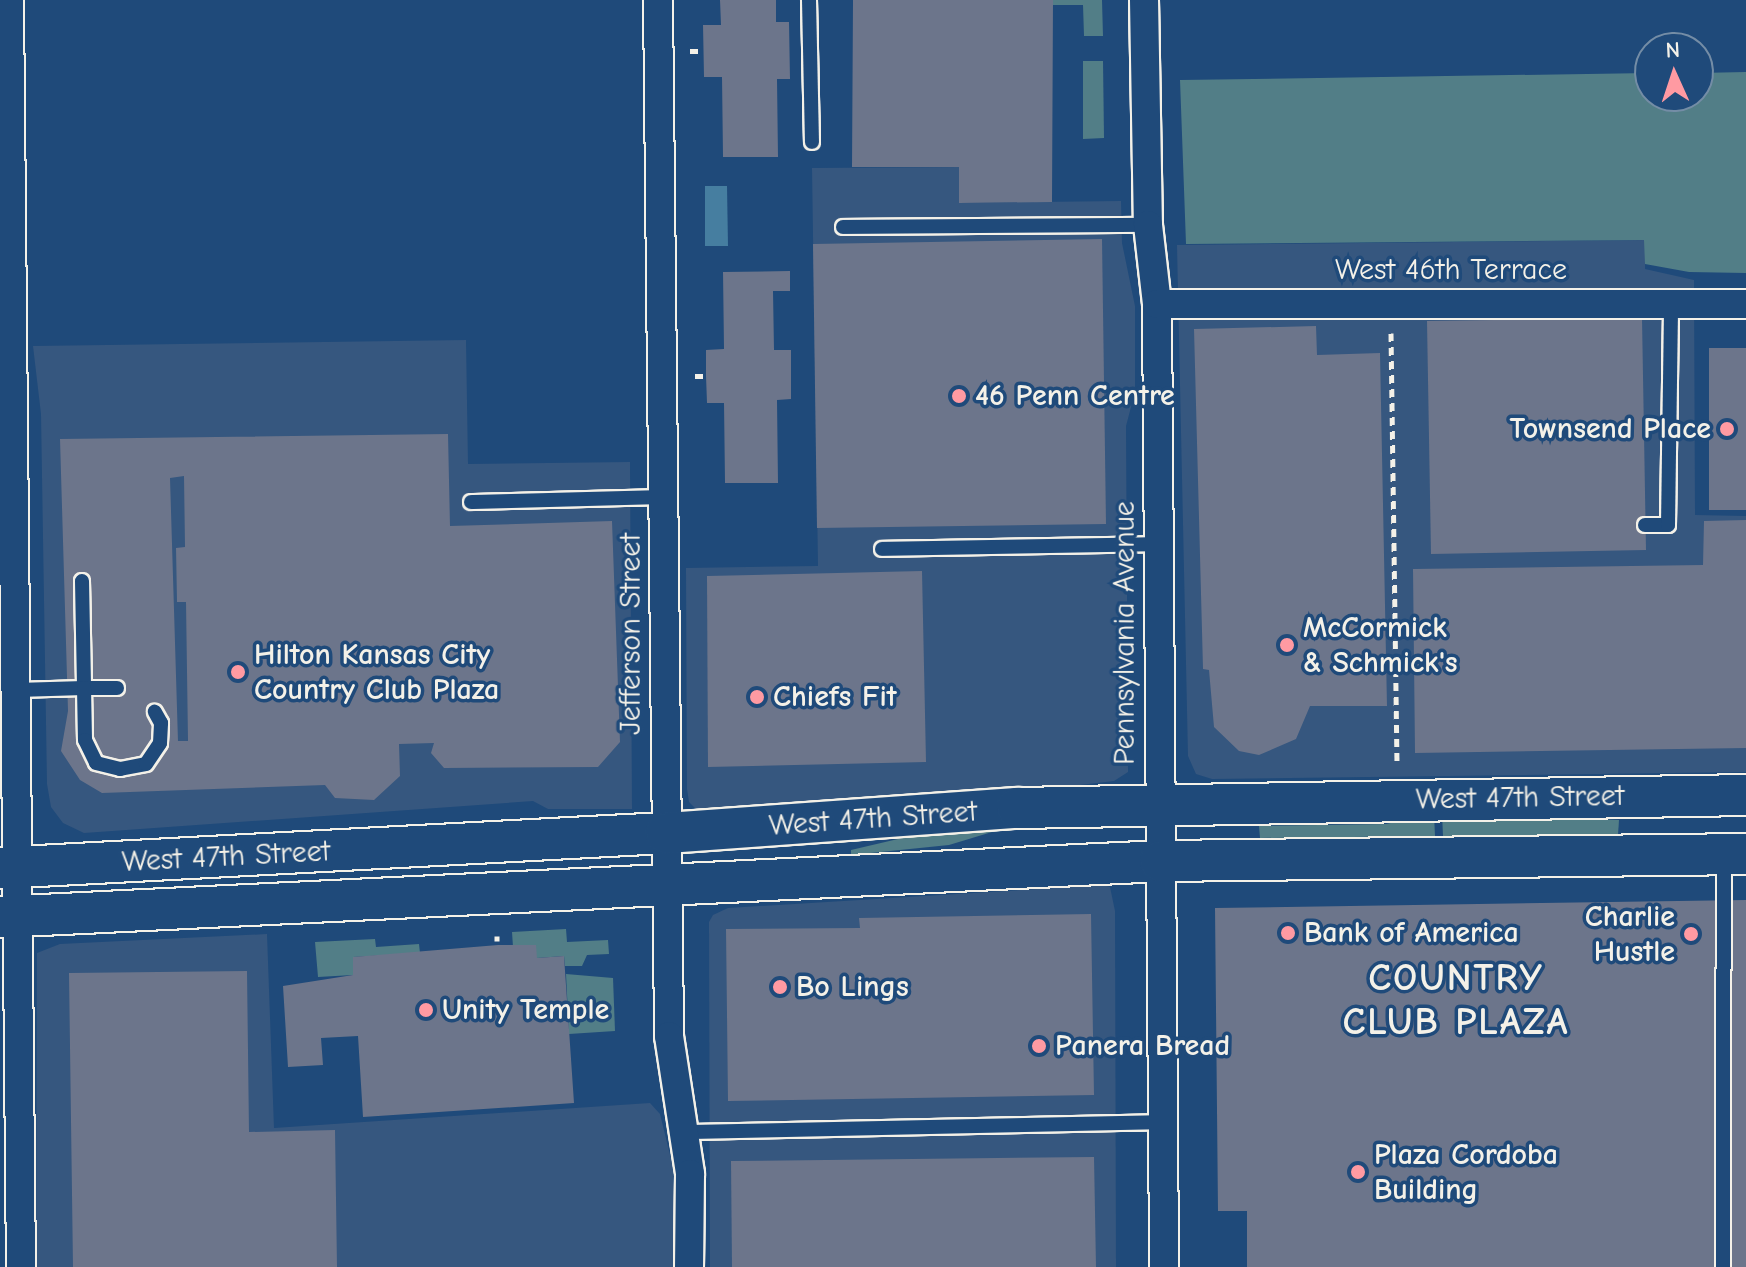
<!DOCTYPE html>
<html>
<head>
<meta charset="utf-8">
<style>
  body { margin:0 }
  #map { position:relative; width:1746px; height:1267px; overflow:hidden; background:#1f4a7a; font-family:"Comic Neue",sans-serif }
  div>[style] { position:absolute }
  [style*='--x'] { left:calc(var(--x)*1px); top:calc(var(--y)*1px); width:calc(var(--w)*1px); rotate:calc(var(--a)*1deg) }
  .built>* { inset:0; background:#36577f }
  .green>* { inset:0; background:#527e87 }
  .water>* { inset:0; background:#467ea0 }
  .building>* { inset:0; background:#6c758b }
  .path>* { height:5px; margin-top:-2.5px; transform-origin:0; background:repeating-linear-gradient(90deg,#f4f1e8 0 8px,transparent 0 14px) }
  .roads { filter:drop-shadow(2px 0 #f4f1e8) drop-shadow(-2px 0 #f4f1e8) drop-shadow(0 2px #f4f1e8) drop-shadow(0 -2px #f4f1e8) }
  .service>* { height:14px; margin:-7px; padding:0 7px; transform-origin:7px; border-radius:7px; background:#1f4a7a }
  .minor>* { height:28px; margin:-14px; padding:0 14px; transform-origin:14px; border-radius:14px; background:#1f4a7a }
  .secondary>* { height:40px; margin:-20px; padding:0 20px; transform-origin:20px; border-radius:20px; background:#1f4a7a }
  .dots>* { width:22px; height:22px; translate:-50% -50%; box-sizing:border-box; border:4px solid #1f4a7a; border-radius:50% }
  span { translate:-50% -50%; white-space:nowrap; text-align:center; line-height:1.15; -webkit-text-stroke:7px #1f4a7a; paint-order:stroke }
  .street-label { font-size:30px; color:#f4f1e8 }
  .poi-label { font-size:30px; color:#f4f1e8; font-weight:700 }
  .left { translate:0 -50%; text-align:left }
  .right { translate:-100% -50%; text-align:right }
  .district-label { font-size:38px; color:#f4f1e8; font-weight:700; letter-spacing:2px }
  .north { position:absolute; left:1634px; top:32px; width:80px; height:80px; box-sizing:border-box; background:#1f4a7a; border:2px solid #748da6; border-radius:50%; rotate:357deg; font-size:22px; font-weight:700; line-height:32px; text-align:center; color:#f4f1e8 }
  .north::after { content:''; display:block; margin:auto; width:28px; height:36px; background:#ff9aa2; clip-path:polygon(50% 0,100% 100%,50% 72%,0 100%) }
</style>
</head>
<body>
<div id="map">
  <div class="built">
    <div style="clip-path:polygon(959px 167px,959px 203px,1121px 201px,1122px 243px,1135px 306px,1135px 392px,1126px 426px,1128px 772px,1114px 781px,968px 798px,699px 812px,689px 802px,687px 789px,686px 568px,818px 566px,812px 168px)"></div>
    <div style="clip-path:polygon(1645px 240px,1645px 269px,1694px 280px,1695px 515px,1746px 516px,1746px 772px,1212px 779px,1196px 774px,1188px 756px,1177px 245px)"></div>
    <div style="clip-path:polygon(466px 340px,468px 464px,630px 462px,632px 809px,548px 809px,533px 801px,84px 833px,63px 823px,51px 807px,47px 784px,41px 414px,33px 346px)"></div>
    <div style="clip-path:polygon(1103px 885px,1110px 887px,1115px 911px,1116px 1267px,710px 1267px,709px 922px,713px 915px,728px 908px)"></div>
    <div style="clip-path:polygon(267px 934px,274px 1128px,650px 1103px,660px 1114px,673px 1167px,675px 1267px,36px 1267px,37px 953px,60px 944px)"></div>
  </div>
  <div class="green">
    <div style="clip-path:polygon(1053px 0,1102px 0,1103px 36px,1084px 36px,1083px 5px,1053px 5px)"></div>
    <div style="clip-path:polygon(1083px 61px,1103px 61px,1104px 138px,1083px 139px)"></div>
    <div style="clip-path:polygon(1746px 72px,1746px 273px,1689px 272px,1645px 264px,1644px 240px,1186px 244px,1180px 80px,1650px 73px,1650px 96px,1698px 96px,1698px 73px)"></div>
    <div style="clip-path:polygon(1442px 813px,1619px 820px,1618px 835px,1443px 836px)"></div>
    <div style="clip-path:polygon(1434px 814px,1435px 836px,1260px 838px,1259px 826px,1386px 824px)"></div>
    <div style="clip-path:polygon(991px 827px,992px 832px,949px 845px,851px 855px,851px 850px,915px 835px)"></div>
    <div style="clip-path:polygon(566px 929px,567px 942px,608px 940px,609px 954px,587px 955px,582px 966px,565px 966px,564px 956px,537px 958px,513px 947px,512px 932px)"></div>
    <div style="clip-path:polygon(375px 939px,376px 947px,419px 944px,420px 953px,353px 957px,353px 975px,318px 977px,315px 942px)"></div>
    <div style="clip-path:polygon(566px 974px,613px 978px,615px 1031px,569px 1034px)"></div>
  </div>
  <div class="water">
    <div style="clip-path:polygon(705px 186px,727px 186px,728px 246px,705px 246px)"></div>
  </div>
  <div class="building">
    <div style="clip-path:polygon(720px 0,776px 0,776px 22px,789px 22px,790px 79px,777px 79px,778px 157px,723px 157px,722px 77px,704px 77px,703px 25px,721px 25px)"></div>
    <div style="clip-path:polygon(853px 0,1053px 0,1052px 202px,959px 203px,959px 167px,852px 167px)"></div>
    <div style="clip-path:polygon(1102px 239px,1106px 524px,817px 528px,813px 244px)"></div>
    <div style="clip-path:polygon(790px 271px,790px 291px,773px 291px,774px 350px,791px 350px,791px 399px,777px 400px,778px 483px,725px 483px,724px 403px,707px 403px,706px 376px,706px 350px,724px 349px,723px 272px)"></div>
    <div style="clip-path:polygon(1642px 318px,1646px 550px,1431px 554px,1427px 321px)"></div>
    <div style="clip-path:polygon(1316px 326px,1317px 355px,1380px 353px,1387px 706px,1310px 706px,1296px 739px,1259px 755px,1239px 751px,1214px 727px,1209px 670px,1203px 669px,1194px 329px)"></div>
    <div style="clip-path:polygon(1709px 348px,1746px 348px,1746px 510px,1709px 510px)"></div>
    <div style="clip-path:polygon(evenodd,448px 434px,450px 526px,612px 521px,620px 742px,598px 767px,444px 768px,431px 753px,434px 743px,399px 744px,400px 776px,374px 800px,335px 798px,325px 785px,102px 793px,80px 780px,61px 751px,68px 711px,60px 439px,448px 434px,184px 476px,185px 547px,176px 548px,177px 602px,186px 602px,188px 741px,178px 741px,170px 478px,184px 476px)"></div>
    <div style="clip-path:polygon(1746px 520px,1746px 748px,1415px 753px,1413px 569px,1703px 565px,1704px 521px)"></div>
    <div style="clip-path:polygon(922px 571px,926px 762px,708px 767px,707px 576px)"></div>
    <div style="clip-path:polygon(1746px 900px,1746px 1267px,1247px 1267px,1247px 1211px,1218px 1211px,1215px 908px)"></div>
    <div style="clip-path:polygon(1091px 914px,1094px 1095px,728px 1101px,726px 929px,860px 928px,859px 918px)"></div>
    <div style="clip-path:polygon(498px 945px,536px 945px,537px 958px,564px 956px,574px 1103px,363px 1117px,358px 1036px,321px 1038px,323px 1065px,288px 1067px,283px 986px,353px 975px,353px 957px)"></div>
    <div style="clip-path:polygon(247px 971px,249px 1132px,335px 1130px,337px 1267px,73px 1267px,69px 973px)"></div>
    <div style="clip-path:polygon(1094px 1157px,1096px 1267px,732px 1267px,731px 1161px)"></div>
  </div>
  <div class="path">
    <div style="--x:690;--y:51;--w:14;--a:0"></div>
    <div style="--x:1391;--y:333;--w:431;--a:89.2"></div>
    <div style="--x:695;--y:376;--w:11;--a:0"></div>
    <div style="--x:497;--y:936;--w:5;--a:90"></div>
  </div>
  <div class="roads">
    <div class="service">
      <div style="--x:809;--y:0;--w:142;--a:88.8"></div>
      <div style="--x:843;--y:227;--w:305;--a:-0.4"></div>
      <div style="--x:471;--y:502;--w:194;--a:-1.5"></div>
      <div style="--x:1645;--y:525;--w:23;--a:0"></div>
      <div style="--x:1668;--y:525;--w:221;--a:-89.2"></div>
      <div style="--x:882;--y:549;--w:276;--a:-1"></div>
      <div style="--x:82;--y:581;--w:107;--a:88.9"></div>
      <div style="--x:84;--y:688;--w:33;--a:0"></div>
      <div style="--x:17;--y:690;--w:67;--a:-1.7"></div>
      <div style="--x:84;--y:688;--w:52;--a:88.9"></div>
      <div style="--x:85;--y:740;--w:25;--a:64"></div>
      <div style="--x:96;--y:763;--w:25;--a:14"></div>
      <div style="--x:120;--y:769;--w:26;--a:-11"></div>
      <div style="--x:146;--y:764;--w:25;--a:-56"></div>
      <div style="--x:160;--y:743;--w:20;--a:-87"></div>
      <div style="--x:161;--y:723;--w:13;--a:-119"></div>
      <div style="--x:686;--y:1132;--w:475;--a:-1.2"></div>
      <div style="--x:1723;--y:1267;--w:408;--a:-89.9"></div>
    </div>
    <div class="minor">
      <div style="--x:9;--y:0;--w:1267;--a:89.46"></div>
      <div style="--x:658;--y:0;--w:1036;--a:89.39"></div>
      <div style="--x:669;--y:1036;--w:140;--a:81.3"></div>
      <div style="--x:690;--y:1174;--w:93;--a:90.6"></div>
      <div style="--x:1144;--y:0;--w:225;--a:89"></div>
      <div style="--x:1148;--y:225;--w:80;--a:83.5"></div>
      <div style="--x:1157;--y:304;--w:963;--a:89.58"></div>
      <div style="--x:1157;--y:304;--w:589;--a:0"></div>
    </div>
    <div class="secondary">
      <div style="--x:0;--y:868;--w:667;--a:-3.01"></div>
      <div style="--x:666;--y:833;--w:352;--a:-4.1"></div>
      <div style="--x:1017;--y:808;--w:729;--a:-1.02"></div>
      <div style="--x:0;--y:917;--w:1161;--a:-2.76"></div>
      <div style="--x:1160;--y:861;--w:586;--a:-0.68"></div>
    </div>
  </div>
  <div class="dots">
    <div style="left:959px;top:396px;background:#ff9aa2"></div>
    <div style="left:1727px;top:429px;background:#ff9aa2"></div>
    <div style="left:1287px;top:645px;background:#ff9aa2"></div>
    <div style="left:238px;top:672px;background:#ff9aa2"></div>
    <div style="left:757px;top:697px;background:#ff9aa2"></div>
    <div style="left:1288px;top:933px;background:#ff9aa2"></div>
    <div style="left:1691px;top:934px;background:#ff9aa2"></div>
    <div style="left:780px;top:987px;background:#ff9aa2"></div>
    <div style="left:426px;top:1010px;background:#ff9aa2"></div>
    <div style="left:1039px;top:1046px;background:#ff9aa2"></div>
    <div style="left:1358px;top:1172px;background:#ff9aa2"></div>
  </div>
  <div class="street-label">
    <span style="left:1451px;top:270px">West 46th Terrace</span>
    <span style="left:1125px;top:633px;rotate:-90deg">Pennsylvania Avenue</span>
    <span style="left:631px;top:634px;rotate:-90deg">Jefferson Street</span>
    <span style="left:1520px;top:798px;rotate:-1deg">West 47th Street</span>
    <span style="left:873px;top:819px;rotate:-4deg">West 47th Street</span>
    <span style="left:226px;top:857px;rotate:-3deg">West 47th Street</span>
  </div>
  <div class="poi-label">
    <span class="left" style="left:975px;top:396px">46 Penn Centre</span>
    <span class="right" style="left:1711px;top:429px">Townsend Place</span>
    <span class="left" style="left:1303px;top:645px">McCormick<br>&amp; Schmick's</span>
    <span class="left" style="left:254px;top:672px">Hilton Kansas City<br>Country Club Plaza</span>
    <span class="left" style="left:773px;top:697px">Chiefs Fit</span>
    <span class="right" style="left:1675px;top:934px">Charlie<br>Hustle</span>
    <span class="left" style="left:1304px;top:933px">Bank of America</span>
    <span class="left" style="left:796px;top:987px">Bo Lings</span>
    <span class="left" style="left:442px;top:1010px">Unity Temple</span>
    <span class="left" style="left:1055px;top:1046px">Panera Bread</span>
    <span class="left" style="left:1374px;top:1172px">Plaza Cordoba<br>Building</span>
  </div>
  <div class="district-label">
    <span style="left:1456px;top:1001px">COUNTRY<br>CLUB PLAZA</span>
  </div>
  <div class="north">N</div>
</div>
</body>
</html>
